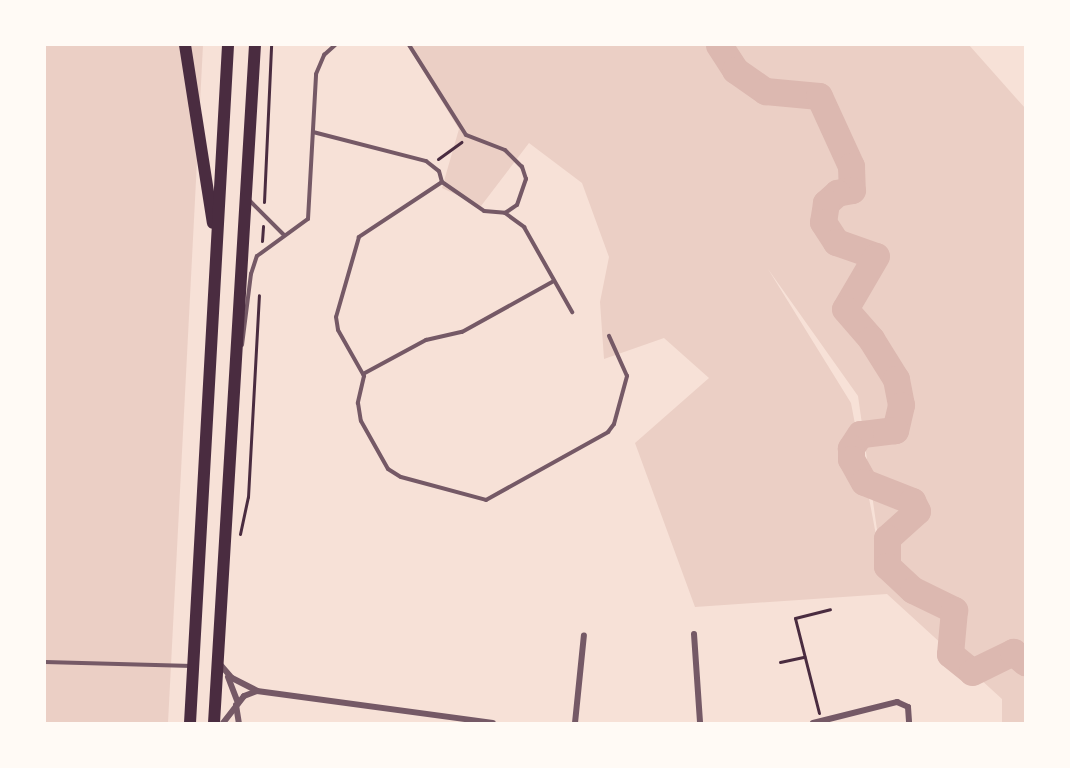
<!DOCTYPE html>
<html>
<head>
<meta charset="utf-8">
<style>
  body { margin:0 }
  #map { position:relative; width:1070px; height:768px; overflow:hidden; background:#f7e1d7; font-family:"Alegreya Sans",sans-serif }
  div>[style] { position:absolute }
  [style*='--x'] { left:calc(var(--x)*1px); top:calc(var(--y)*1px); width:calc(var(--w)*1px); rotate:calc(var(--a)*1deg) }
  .green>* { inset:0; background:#ebcfc5 }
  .river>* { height:27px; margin:-13.5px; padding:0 13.5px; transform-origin:13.5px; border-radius:13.5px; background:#dcb8b0 }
  .path>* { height:3px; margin:-1.5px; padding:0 1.5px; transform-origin:1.5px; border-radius:1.5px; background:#4a2c40 }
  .service>* { height:4px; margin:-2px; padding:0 2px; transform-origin:2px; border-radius:2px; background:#755966 }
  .minor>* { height:6px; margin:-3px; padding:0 3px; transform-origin:3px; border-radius:3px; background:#755966 }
  .trunk>* { height:12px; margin:-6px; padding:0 6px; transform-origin:6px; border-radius:6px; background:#4a2c40 }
  span { translate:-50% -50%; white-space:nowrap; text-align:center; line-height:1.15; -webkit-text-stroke:4.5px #fffaf5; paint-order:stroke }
  .frame { position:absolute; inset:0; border:46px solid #fffaf5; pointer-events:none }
</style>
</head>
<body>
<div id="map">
  <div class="green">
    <div style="clip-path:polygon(45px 45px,203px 45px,168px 723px,45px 723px)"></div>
    <div style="clip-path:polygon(evenodd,407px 45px,969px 45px,1025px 108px,1025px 723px,1002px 723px,1002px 699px,887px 594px,695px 607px,635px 443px,709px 378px,664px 338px,604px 359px,600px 302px,609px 257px,582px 183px,529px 143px,481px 206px,442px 188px,459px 129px,407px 45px,768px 269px,858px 396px,883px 572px,851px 403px,768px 269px)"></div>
  </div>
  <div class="river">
    <div style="--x:719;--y:45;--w:30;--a:57"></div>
    <div style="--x:735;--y:70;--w:37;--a:35"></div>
    <div style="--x:765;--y:91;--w:54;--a:5.3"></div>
    <div style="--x:819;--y:96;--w:77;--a:65.4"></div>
    <div style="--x:851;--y:166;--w:24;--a:88"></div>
    <div style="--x:852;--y:190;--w:15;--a:169"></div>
    <div style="--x:837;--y:193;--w:15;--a:138"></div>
    <div style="--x:826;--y:203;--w:19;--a:99"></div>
    <div style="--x:823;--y:222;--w:24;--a:57"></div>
    <div style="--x:836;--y:242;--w:42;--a:19.3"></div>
    <div style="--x:876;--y:256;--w:61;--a:120.3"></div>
    <div style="--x:845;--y:309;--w:40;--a:49"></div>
    <div style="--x:871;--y:339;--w:47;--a:58"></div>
    <div style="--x:896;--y:379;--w:26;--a:79"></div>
    <div style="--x:901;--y:405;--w:26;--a:103"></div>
    <div style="--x:895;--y:430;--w:35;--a:173"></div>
    <div style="--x:860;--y:434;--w:17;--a:123"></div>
    <div style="--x:851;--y:448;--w:11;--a:90"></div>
    <div style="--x:851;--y:459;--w:26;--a:61"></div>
    <div style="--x:864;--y:482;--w:52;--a:21.6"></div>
    <div style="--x:912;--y:501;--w:11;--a:63"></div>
    <div style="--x:917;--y:511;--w:40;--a:138"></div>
    <div style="--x:887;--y:538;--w:28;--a:90"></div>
    <div style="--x:887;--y:566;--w:35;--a:43"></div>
    <div style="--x:913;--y:590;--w:46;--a:26"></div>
    <div style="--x:954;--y:610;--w:44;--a:95.2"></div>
    <div style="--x:950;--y:654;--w:28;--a:39"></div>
    <div style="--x:972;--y:672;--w:46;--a:-26"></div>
    <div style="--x:1013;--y:652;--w:16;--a:40"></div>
  </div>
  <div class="path">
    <div style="--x:438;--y:159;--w:29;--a:-36"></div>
    <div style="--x:264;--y:202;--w:157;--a:-87.4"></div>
    <div style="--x:262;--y:241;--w:15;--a:-86"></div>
    <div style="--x:240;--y:534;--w:38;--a:-78"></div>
    <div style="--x:248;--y:497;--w:202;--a:-86.9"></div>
    <div style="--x:780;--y:662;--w:25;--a:-12"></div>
    <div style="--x:819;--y:713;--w:98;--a:-104.2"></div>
    <div style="--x:795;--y:618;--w:36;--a:-14"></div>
  </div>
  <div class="service">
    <div style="--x:313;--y:132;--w:117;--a:14.4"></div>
    <div style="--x:426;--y:161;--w:16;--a:38"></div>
    <div style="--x:439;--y:171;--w:11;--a:75"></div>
    <div style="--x:442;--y:182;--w:51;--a:34.6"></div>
    <div style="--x:484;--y:211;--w:21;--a:5"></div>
    <div style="--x:505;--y:213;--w:14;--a:-34"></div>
    <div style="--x:517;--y:205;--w:28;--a:-71"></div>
    <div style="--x:526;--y:179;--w:13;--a:-108"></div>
    <div style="--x:522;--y:167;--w:24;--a:-135"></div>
    <div style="--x:505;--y:150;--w:42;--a:-159"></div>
    <div style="--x:466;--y:135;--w:107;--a:-122.3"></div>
    <div style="--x:442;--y:182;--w:100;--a:146.5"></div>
    <div style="--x:359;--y:237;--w:83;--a:106"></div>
    <div style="--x:336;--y:317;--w:13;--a:81"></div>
    <div style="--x:338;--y:330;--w:53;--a:60.5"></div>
    <div style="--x:364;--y:376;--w:28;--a:103"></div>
    <div style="--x:358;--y:403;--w:18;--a:81"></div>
    <div style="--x:361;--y:421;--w:55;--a:60.6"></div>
    <div style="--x:388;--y:469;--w:15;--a:32"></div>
    <div style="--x:401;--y:477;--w:88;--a:15.1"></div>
    <div style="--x:486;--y:500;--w:140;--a:-29.1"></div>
    <div style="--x:608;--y:432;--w:10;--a:-53"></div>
    <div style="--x:614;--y:424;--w:50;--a:-74.8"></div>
    <div style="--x:627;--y:376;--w:44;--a:-114.2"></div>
    <div style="--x:250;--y:201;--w:47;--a:45"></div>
    <div style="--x:505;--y:213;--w:24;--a:36"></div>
    <div style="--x:524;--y:227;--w:98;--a:60.5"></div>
    <div style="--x:242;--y:345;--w:72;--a:-82.8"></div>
    <div style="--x:251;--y:274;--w:19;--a:-72"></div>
    <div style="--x:257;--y:256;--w:63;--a:-36"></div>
    <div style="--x:308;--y:219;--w:145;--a:-86.8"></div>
    <div style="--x:316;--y:74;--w:21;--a:-67"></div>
    <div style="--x:324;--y:55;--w:15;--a:-42"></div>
    <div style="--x:363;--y:374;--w:72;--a:-28.4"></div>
    <div style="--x:426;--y:340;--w:37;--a:-13"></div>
    <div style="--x:462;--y:332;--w:105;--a:-29"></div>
    <div style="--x:45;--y:662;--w:147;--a:1.6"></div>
  </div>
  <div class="minor">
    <div style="--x:694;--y:634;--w:89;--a:86.1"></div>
    <div style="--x:218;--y:662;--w:21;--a:49"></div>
    <div style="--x:232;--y:678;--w:28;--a:27"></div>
    <div style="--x:257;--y:691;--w:238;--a:7.7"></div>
    <div style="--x:228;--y:677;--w:28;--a:69"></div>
    <div style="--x:236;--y:705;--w:18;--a:81"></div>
    <div style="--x:223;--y:723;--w:34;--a:-52"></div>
    <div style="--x:244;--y:696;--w:14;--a:-21"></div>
    <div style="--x:575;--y:723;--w:88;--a:-84.2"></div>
    <div style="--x:813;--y:723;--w:87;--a:-14"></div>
    <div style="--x:897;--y:702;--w:12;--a:24"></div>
    <div style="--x:908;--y:707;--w:16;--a:86"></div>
  </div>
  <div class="trunk">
    <div style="--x:185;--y:45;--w:180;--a:81.1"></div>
    <div style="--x:190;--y:723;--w:679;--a:-86.79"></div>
    <div style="--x:214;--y:723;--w:679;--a:-86.54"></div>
  </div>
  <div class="frame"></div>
</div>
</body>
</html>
